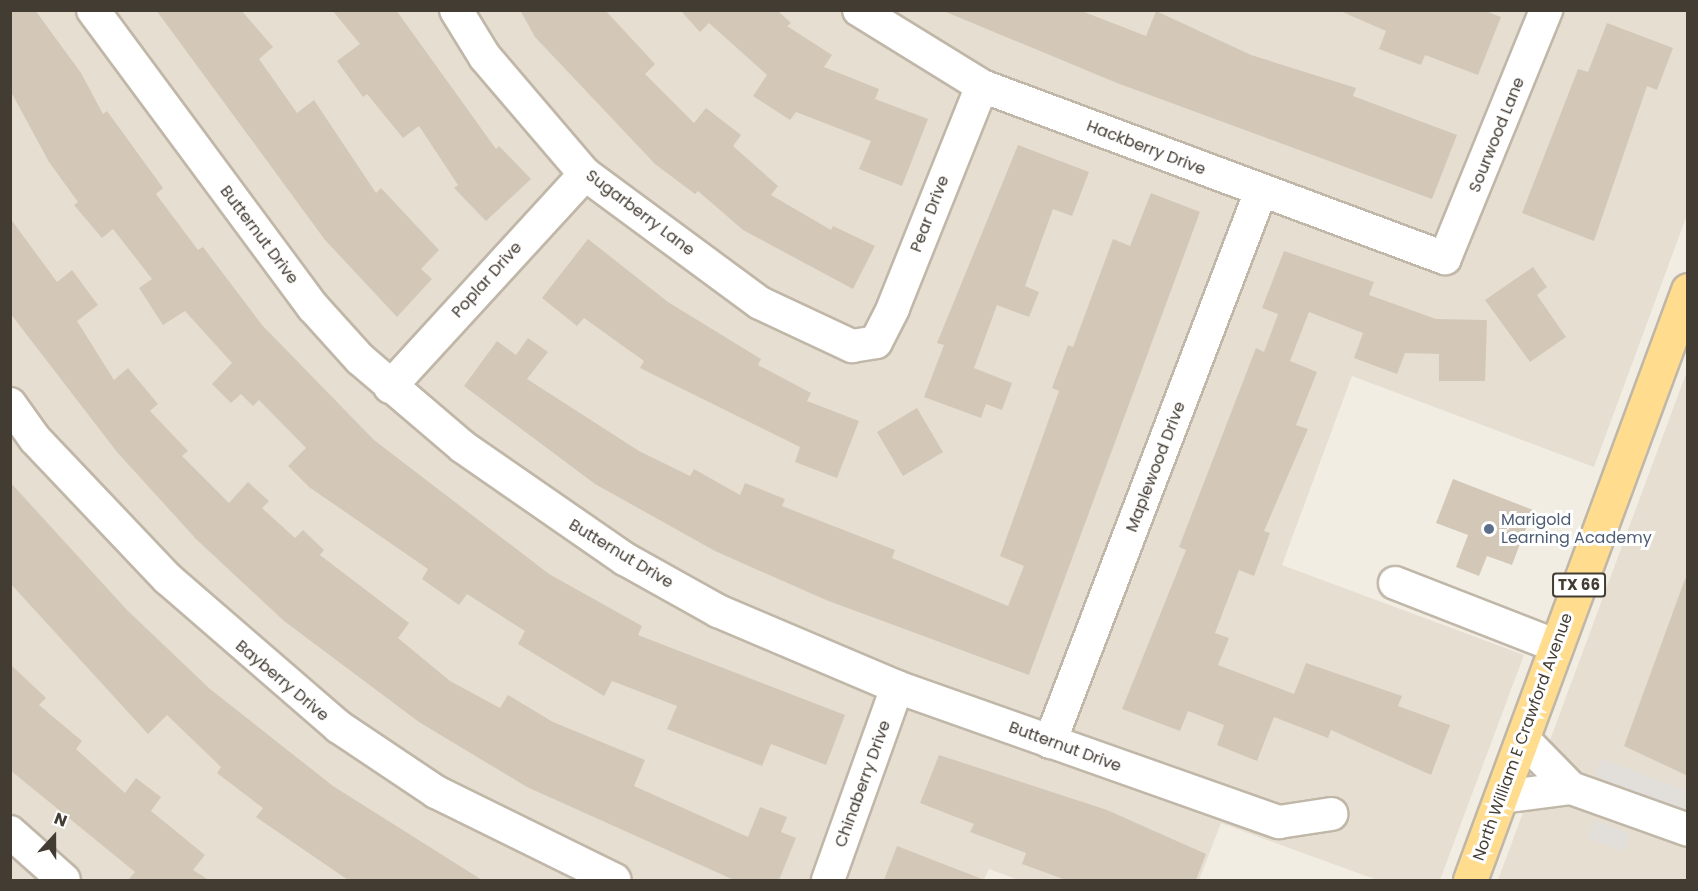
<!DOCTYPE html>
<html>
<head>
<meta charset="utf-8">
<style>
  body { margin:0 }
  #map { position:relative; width:1698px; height:891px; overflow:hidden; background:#f2ede3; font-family:Poppins,sans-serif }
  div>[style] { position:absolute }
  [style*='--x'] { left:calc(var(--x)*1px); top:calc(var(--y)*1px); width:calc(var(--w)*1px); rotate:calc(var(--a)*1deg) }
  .residential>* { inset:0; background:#e6ded1 }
  .parking>* { inset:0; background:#e2dfdb }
  .building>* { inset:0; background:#d3c8b8 }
  .roads { filter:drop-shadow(2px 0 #c0b7a8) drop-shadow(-2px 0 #c0b7a8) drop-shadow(0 2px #c0b7a8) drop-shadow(0 -2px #c0b7a8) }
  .minor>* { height:32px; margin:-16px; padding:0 16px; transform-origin:16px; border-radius:16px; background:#fff }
  .major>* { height:33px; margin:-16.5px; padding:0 16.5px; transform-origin:16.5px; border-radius:16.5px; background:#ffdc8e }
  .dots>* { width:16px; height:16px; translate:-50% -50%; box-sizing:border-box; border:3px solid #fff; border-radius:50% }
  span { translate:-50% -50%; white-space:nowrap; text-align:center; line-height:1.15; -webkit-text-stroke:6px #fff; paint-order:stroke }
  .shield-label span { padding:2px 4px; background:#fff; border:2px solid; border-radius:4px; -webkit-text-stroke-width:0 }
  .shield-label { font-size:15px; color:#433c33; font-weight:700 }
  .street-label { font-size:16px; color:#433c33 }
  .service-label { font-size:16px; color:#4e5e75 }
  .left { translate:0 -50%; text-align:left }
  .frame { position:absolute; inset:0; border:12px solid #433c33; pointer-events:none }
  .north { position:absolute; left:24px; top:807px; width:60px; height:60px; -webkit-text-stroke:4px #fff; paint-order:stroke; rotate:21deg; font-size:16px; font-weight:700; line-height:24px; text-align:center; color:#433c33 }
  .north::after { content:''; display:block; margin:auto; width:21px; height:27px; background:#433c33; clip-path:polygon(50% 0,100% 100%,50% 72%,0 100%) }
</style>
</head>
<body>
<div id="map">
  <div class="residential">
    <div style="clip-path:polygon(10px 11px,1687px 11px,1687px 215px,1594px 467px,1352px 376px,1282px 565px,1524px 655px,1440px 880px,1377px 880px,1221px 823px,1199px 880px,1019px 880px,989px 869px,984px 880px,11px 880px)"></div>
    <div style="clip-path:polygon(1687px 371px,1687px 880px,1498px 880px)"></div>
  </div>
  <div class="parking">
    <div style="clip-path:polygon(1602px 759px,1687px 791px,1687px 811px,1595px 776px)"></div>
    <div style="clip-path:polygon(1594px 820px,1630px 834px,1624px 852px,1587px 838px)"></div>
  </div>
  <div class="building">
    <div style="clip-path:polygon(10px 10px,35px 10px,81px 73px,103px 114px,107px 111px,163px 188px,156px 194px,198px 250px,203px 247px,262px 325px,374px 440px,549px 574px,642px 626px,638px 635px,845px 715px,826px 765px,771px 744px,762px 766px,667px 729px,677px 706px,612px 681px,604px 696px,518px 644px,525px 631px,467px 594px,459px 605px,422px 579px,428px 569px,309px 487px,288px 466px,306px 448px,259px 400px,253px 406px,241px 394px,231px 403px,212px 384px,232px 363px,185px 311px,163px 325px,139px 288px,152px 279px,113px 229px,102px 238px,74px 205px,78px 202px,49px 162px,10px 90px)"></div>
    <div style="clip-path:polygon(156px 10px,241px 10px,273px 47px,259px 59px,297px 113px,314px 100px,376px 193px,381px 188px,439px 250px,421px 269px,432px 279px,397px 317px,325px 240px)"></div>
    <div style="clip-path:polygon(332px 10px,396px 10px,496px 149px,499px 146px,531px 179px,486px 221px,454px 188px,458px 185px,419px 126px,403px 138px,367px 94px,363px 97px,337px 61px,360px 44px)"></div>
    <div style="clip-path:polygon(520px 10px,605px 10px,655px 64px,645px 74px,694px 123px,706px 108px,741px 135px,733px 146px,778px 186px,771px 195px,831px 230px,833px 226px,875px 246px,853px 289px,743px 230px,698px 191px,695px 194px,655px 164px,535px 37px)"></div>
    <div style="clip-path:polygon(680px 10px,777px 10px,791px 23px,787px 26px,832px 55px,824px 67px,879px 89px,875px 99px,928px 119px,902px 186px,859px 169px,871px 141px,796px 112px,790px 120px,753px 96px,767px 75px,709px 23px,700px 32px)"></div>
    <div style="clip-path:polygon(941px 10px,1079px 10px,1146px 36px,1156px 11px,1251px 55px,1356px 88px,1353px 96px,1457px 135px,1432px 199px,1117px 83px)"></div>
    <div style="clip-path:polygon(1338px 10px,1483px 10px,1501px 17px,1478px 75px,1425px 55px,1421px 65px,1379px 49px,1386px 31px)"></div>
    <div style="clip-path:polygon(1607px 23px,1673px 48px,1657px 90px,1647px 86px,1594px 241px,1522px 213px,1578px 69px,1588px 72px)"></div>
    <div style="clip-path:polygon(1018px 145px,1089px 172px,1072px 216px,1053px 209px,1025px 286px,1039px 292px,1029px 317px,997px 305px,974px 368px,1012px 383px,1002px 410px,986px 404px,981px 418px,924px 397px,944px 345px,937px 343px)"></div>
    <div style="clip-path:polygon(1151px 193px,1200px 212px,1029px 675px,826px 600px,715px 551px,595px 484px,464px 386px,497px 341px,516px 355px,528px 338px,548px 352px,527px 379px,639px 451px,690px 476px,694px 469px,740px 495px,745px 483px,785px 499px,782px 506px,895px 550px,892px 558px,1008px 606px,1024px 566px,1000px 556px,1059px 391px,1052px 388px,1068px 345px,1073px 347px,1113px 239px,1130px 246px)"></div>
    <div style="clip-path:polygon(10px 218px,57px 282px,72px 270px,98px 305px,77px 321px,114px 380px,128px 368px,158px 404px,150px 411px,188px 451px,182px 456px,229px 503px,248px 482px,269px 501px,262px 508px,295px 538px,303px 530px,324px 550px,320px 555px,409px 623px,398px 638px,450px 681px,500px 708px,508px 695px,553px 722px,645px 760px,634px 786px,748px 837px,760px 807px,787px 817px,781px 832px,796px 838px,779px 880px,734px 880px,527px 787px,419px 722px,284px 621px,196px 539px,117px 452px,10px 313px)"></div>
    <div style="clip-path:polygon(588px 239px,668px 302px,761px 359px,758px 365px,811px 393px,807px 401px,859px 421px,837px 478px,795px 462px,800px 447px,640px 368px,644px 361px,584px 318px,577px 326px,542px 298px)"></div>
    <div style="clip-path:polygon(1284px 251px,1374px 282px,1369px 295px,1436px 319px,1487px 320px,1485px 381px,1439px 381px,1439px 354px,1405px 353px,1397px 374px,1354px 358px,1363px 333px,1309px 312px,1290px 361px,1317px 372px,1296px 425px,1308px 429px,1264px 531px,1270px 533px,1254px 576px,1239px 570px,1215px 633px,1229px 638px,1218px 665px,1294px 694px,1306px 663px,1402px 696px,1398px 706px,1450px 725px,1431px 775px,1331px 730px,1328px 738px,1274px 717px,1257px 761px,1217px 745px,1224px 725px,1188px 711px,1180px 731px,1122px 709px,1186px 550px,1179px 547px,1256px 348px,1264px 352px,1278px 314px,1262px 308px)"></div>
    <div style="clip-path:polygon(1533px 267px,1547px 287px,1537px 295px,1566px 337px,1530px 362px,1485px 300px)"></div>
    <div style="clip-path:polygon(917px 408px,943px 452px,903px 476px,877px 432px)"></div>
    <div style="clip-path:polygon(1453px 479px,1533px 510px,1512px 565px,1487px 556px,1479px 576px,1456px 567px,1468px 535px,1436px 523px)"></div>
    <div style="clip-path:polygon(10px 482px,127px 610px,210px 689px,333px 786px,482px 880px,348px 880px,256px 817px,263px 808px,217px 773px,221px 767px,167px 715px,148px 734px,10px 583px)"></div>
    <div style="clip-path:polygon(1685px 579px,1688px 579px,1688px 776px,1624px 746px)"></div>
    <div style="clip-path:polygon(10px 664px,46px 698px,39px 705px,82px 741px,76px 749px,125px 793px,136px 778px,161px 797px,151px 811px,205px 855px,193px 870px,209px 880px,128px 880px,135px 872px,10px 770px)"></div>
    <div style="clip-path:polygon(939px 755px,1107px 810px,1206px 854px,1196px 880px,1066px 880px,1022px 864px,1026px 853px,970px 832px,974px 824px,920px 803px)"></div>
    <div style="clip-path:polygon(897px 846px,982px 879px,982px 880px,884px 880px)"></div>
  </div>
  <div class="roads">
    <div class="minor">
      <div style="--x:93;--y:10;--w:370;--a:53.5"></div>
      <div style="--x:313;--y:307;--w:70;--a:47.9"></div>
      <div style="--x:360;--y:359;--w:135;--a:40.5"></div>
      <div style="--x:463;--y:447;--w:197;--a:34.7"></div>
      <div style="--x:625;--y:559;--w:107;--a:29.2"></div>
      <div style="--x:718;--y:611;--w:194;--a:23"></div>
      <div style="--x:897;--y:687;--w:405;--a:19.5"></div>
      <div style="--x:1279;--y:822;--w:53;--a:-8.7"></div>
      <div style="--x:456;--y:10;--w:55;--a:58.3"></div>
      <div style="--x:485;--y:57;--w:154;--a:49.5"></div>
      <div style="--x:585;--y:174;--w:217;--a:36.4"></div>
      <div style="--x:760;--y:303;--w:102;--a:25.1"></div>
      <div style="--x:852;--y:346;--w:24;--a:-9"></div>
      <div style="--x:876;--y:342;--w:38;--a:-63"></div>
      <div style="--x:893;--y:308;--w:239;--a:-68.2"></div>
      <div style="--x:859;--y:10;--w:145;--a:31.7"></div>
      <div style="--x:982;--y:86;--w:494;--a:20.4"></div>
      <div style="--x:1445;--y:258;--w:268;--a:-67.8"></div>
      <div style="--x:390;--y:387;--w:289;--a:-47.5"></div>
      <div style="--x:10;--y:404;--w:43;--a:54.5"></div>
      <div style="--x:35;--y:439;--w:193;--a:46.5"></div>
      <div style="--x:168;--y:579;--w:226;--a:40.9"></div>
      <div style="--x:339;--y:727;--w:117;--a:33.8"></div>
      <div style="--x:436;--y:792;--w:199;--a:26.2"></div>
      <div style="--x:1395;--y:583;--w:174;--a:21.3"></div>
      <div style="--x:1523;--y:739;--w:69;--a:45.6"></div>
      <div style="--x:1571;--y:788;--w:124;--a:19.7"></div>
      <div style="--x:1050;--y:742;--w:590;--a:-69.05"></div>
      <div style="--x:1502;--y:797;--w:70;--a:-7.4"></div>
      <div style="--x:10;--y:832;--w:72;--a:41.6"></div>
      <div style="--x:828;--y:880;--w:205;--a:-70.3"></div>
    </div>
    <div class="major">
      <div style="--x:1470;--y:880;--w:629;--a:-69.72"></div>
    </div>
  </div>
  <div class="dots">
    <div style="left:1489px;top:529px;background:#5c6f8a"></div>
  </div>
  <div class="shield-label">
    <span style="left:1579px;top:585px">TX 66</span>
  </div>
  <div class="street-label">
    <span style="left:1497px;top:135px;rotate:-68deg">Sourwood Lane</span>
    <span style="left:1146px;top:148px;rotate:21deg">Hackberry Drive</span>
    <span style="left:640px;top:213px;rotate:37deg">Sugarberry Lane</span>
    <span style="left:930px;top:214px;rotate:-69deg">Pear Drive</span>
    <span style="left:259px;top:235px;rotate:53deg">Butternut Drive</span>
    <span style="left:487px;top:280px;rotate:-48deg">Poplar Drive</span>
    <span style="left:1156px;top:467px;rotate:-69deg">Maplewood Drive</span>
    <span style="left:621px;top:554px;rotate:31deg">Butternut Drive</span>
    <span style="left:282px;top:681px;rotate:40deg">Bayberry Drive</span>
    <span style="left:1523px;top:737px;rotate:-70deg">North William E Crawford Avenue</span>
    <span style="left:1065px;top:747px;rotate:20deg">Butternut Drive</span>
    <span style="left:863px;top:784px;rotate:-70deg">Chinaberry Drive</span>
  </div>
  <div class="service-label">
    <span class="left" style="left:1501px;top:529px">Marigold<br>Learning Academy</span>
  </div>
  <div class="frame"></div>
  <div class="north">N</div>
</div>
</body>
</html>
